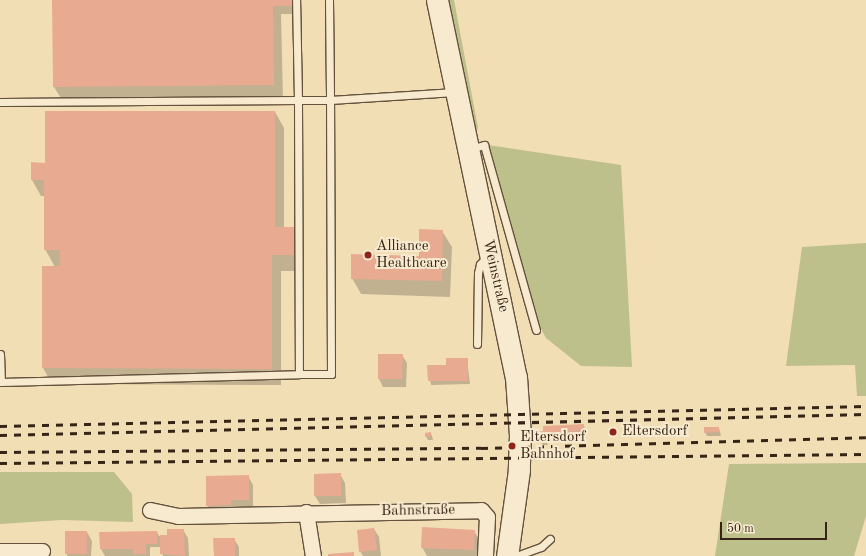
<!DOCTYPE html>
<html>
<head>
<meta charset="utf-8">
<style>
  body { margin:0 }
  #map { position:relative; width:866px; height:556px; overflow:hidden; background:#f2deb5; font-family:"Old Standard TT",serif }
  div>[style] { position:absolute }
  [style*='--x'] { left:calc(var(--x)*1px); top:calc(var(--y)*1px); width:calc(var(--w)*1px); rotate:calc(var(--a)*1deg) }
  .green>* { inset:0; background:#bdc08b }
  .shadow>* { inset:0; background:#0003 }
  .building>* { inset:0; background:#e9aa92 }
  .roads { filter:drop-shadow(1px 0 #65523e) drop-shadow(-1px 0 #65523e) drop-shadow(0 1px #65523e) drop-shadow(0 -1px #65523e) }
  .lane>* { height:7px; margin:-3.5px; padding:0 3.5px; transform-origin:3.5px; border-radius:3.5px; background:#f7eacf }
  .street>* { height:15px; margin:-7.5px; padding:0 7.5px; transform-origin:7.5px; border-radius:7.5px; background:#f7eacf }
  .secondary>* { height:21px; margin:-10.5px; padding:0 10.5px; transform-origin:10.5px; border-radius:10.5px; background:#f7eacf }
  .rail>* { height:3px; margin-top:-1.5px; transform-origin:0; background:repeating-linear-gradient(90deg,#362417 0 7px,transparent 0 14px) }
  .dots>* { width:11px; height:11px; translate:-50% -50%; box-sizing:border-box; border:2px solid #f7eacf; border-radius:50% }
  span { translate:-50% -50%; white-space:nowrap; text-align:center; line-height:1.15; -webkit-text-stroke:4px #f7eacf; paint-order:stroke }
  .poi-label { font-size:15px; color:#362417 }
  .left { translate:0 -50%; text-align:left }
  .street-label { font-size:15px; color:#362417 }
  .scale { position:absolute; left:720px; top:522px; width:107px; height:18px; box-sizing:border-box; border:2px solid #362417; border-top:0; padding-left:5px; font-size:12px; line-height:14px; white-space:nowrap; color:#362417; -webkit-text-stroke:3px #f7eacf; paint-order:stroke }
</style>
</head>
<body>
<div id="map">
  <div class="green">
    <div style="clip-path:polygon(444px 0,454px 0,478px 128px,473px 134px)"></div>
    <div style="clip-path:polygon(488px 145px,621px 165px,632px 367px,581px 366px,546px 338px,540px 327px)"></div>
    <div style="clip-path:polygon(866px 243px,866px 396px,857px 396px,855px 365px,786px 366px,802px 247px)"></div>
    <div style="clip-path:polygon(866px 463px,866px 516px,854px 556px,715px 556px,729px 464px)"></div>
    <div style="clip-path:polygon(0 472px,114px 472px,132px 494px,133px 522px,62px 520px,0 524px)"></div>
  </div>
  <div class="shadow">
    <div style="clip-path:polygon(53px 0,297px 0,297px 14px,281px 14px,283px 100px,64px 103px,54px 87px)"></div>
    <div style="clip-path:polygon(275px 112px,284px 128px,284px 228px,294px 228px,304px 244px,303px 271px,281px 271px,281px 385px,52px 384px,43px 368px,55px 267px,45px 249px,45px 196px,41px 196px,32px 180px,32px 163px,46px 164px)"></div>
    <div style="clip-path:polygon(442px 231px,452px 247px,450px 297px,361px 294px,352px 278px,420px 257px)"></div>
    <div style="clip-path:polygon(402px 355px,407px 363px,406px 387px,383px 387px,379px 379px)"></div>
    <div style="clip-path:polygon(467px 359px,470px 384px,431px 385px,428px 366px,447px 366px)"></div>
    <div style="clip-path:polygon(584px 425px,586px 435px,545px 437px,548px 445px,543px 445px,538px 437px,538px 433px)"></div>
    <div style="clip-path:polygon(719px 428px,721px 436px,707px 436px,705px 432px)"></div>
    <div style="clip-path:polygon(676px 429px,678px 437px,664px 437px,662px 433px)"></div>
    <div style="clip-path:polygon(431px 433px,433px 440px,428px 440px,426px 436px)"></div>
    <div style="clip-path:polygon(340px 474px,345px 483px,346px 503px,320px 504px,315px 496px)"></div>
    <div style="clip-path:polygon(248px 476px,253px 485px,253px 508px,212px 514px,207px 505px)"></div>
    <div style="clip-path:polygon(374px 529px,379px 537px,381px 556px,363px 556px,360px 551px)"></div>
    <div style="clip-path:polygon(183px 530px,188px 538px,189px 556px,163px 556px,161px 547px,150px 547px,150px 556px,105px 556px,101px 549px,157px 532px,159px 536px,167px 536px)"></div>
    <div style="clip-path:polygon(474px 531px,479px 539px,478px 556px,427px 556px,422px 547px)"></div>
    <div style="clip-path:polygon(66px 532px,87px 532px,92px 541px,91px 556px,67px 556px)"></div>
    <div style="clip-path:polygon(234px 539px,239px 547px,239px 556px,215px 556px)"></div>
  </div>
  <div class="building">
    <div style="clip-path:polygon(52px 0,293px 0,293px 6px,273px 6px,274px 85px,53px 87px)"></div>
    <div style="clip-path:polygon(45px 111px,275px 111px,275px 227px,295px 227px,295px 255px,272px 255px,272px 369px,42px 368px,42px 266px,60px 266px,60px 250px,44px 250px,44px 180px,31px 180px,31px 162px,45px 163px)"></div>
    <div style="clip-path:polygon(419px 229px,443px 230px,442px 281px,351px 279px,351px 254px,419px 256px)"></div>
    <div style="clip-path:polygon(378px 354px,403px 354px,402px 379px,378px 379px)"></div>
    <div style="clip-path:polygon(446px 358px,468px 358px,468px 381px,428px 381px,427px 365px,446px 365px)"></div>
    <div style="clip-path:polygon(584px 424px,584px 431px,544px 433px,544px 437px,537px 437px,537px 432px,543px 431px,543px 426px)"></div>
    <div style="clip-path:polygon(704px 427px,719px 427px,719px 432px,704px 433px)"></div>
    <div style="clip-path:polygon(661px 428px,676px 428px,676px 433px,661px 434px)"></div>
    <div style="clip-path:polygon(431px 432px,431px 436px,425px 437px,425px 433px)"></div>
    <div style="clip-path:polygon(341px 473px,341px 496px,314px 496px,314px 474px)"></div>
    <div style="clip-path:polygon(249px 475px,249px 500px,231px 500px,231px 505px,206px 506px,206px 476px)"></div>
    <div style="clip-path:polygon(422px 527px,475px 530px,474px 550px,421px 548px)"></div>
    <div style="clip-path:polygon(374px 528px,377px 550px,359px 552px,357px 530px)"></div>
    <div style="clip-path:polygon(167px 529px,184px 529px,185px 556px,160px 554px,160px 535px,167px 535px)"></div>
    <div style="clip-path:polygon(65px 531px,87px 531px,87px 554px,65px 554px)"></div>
    <div style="clip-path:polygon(157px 531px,157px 544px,146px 544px,146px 554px,133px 554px,133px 549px,100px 549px,99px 532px)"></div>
    <div style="clip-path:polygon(213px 538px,235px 538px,235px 556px,214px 556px)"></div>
    <div style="clip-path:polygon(354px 552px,354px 556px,328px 556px,328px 554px)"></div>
  </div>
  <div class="roads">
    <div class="lane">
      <div style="--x:329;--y:0;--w:100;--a:89.4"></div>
      <div style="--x:330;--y:100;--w:32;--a:180"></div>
      <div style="--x:298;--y:100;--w:274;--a:89.8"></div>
      <div style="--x:299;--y:374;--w:32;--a:0"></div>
      <div style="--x:331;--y:374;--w:274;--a:-90.2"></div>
      <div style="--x:330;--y:100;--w:125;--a:-3.7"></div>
      <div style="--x:0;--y:102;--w:298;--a:-0.4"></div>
      <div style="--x:298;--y:100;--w:100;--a:-91.1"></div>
      <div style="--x:470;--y:149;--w:15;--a:-16"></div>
      <div style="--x:484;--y:145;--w:192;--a:74.3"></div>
      <div style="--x:477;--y:344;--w:71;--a:-89.2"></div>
      <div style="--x:478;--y:273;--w:9;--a:-77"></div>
      <div style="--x:480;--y:264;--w:10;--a:-45"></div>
      <div style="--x:0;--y:354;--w:28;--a:88"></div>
      <div style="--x:1;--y:382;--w:298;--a:-1.5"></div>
      <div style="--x:516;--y:556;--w:27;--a:-20"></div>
      <div style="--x:541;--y:547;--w:12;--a:-42"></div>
    </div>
    <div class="street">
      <div style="--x:150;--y:510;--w:29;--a:12"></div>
      <div style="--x:178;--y:516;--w:303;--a:-1.1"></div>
      <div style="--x:481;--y:510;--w:9;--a:49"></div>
      <div style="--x:487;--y:517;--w:39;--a:93"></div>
      <div style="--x:306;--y:512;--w:45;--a:81"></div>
      <div style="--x:0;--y:551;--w:42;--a:0"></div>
    </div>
    <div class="secondary">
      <div style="--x:437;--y:0;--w:385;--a:78.2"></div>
      <div style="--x:516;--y:377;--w:58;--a:86.1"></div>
      <div style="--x:520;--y:435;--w:35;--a:92"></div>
      <div style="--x:519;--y:470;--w:87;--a:97.9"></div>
    </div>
  </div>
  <div class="rail">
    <div style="--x:0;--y:426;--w:866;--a:-1.32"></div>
    <div style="--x:0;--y:435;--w:866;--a:-1.39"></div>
    <div style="--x:0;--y:452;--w:481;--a:-0.5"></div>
    <div style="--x:481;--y:448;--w:385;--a:-1.6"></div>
    <div style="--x:0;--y:463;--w:866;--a:-0.6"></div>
  </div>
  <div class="dots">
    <div style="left:368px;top:255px;background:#8f2418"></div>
    <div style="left:613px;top:432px;background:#8f2418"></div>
    <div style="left:512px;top:446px;background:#8f2418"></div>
  </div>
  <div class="poi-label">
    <span class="left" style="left:376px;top:255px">Alliance<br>Healthcare</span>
    <span class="left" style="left:622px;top:432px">Eltersdorf</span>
    <span class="left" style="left:520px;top:446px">Eltersdorf<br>Bahnhof</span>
  </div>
  <div class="street-label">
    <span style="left:495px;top:276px;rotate:77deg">Weinstraße</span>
    <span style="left:418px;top:511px;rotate:-1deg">Bahnstraße</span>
  </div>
  <div class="scale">50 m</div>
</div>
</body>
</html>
